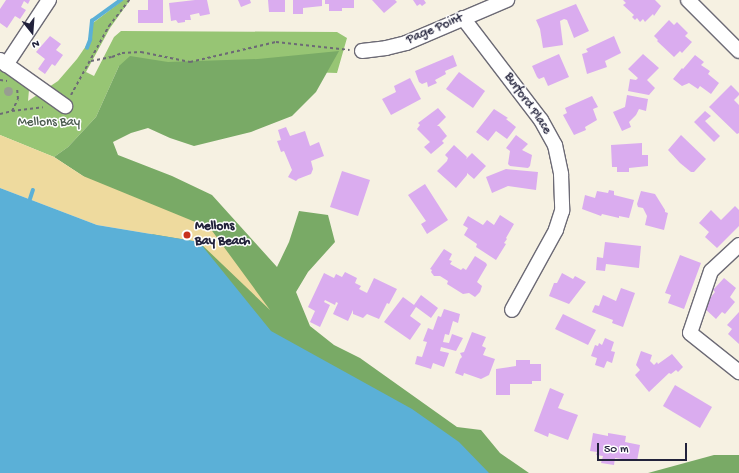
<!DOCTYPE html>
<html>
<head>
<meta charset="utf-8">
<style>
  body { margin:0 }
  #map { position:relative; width:739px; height:473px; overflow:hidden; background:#f6f1e2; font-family:"Gochi Hand",sans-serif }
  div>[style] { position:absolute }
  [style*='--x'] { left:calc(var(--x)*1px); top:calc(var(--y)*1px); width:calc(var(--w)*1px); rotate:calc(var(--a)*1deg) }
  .green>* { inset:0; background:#97c574 }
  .forest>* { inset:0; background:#79aa66 }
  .sand>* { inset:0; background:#eeda9e }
  .water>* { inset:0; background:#5bb0d7 }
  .stream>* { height:3.5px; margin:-1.75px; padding:0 1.75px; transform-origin:1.75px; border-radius:1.75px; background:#5bb0d7 }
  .building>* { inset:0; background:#daacef }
  .path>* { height:2px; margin-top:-1px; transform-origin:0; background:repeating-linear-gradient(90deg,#6c6a75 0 3px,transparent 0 6px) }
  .roads { filter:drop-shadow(1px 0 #6c6a75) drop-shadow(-1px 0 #6c6a75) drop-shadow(0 1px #6c6a75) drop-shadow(0 -1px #6c6a75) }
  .street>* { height:14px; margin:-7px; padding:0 7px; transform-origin:7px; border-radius:7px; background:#fff }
  .trees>* { width:9px; height:9px; margin:-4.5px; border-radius:50%; background:#989e91 }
  .dots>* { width:11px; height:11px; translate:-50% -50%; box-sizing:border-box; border:2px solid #fff; border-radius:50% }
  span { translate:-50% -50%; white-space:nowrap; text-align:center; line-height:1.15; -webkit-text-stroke:3px #fff; paint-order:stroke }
  .street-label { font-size:13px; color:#22223b }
  .park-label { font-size:13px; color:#4b5b4f }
  .poi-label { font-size:13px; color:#22223b; font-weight:700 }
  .left { translate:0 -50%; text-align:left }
  .north { position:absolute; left:12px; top:12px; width:40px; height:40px; -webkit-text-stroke:3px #fff; paint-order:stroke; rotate:163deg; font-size:11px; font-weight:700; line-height:16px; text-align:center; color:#22223b }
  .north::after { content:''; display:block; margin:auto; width:14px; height:18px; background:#22223b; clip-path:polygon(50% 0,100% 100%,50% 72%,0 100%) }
  .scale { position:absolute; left:597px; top:443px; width:90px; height:18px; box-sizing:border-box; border:2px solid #22223b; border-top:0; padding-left:5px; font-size:12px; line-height:14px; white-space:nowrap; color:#22223b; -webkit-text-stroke:3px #fff; paint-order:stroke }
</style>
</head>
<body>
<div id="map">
  <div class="green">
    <div style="clip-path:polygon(123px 0,130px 0,110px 28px,86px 72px,94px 76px,114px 37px,121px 31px,337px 32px,347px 38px,337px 73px,119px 66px,96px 117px,68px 147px,54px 157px,0 135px,0 67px,23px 83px,29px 90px,28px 101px,58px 81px,77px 59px,88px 43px,93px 23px)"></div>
  </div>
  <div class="forest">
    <div style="clip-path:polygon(339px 51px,316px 92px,292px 116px,251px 132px,194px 146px,170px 138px,148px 128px,131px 133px,113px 142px,118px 155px,172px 176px,212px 195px,277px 267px,289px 242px,299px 211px,328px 215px,335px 242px,308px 272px,296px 292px,310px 326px,334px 345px,360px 358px,457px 427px,481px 430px,500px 453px,529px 473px,473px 473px,411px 453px,83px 176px,54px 157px,68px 147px,96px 117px,119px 66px,130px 56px,168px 62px,258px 59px)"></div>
    <div style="clip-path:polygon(714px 455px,739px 455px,739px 473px,648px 473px)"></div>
  </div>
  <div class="sand">
    <div style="clip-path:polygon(0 135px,54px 157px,83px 176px,210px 228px,270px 310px,199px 242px,97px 225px,0 188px)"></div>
  </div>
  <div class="water">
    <div style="clip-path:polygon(0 188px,97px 225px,199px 242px,271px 331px,412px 409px,459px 442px,489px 473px,0 473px)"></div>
  </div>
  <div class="stream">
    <div style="--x:87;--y:48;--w:9;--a:-69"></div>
    <div style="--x:90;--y:40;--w:19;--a:-84"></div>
    <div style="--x:92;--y:21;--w:36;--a:-36"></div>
    <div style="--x:30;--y:199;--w:9;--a:-72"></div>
  </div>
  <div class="building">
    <div style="clip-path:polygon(6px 0,30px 0,28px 4px,24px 1px,21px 7px,26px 10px,20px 19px,15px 16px,7px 28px,0 23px,0 9px)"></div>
    <div style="clip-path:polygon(148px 0,163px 0,163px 23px,138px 23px,138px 10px,148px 10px)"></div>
    <div style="clip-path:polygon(195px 0,207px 0,210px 14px,200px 16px,199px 13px,190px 15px,191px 20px,185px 20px,185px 22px,178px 23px,176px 20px,171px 21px,169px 3px)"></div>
    <div style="clip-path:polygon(238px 0,250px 0,251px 3px,241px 7px)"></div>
    <div style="clip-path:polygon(268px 0,285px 0,285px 12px,269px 12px)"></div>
    <div style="clip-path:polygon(293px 0,322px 0,322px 6px,303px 8px,303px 14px,293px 14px)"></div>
    <div style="clip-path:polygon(325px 0,354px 0,354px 8px,342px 8px,342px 11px,329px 11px,329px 4px,325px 4px)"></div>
    <div style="clip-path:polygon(372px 0,395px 0,397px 2px,384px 13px)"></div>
    <div style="clip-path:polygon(413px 0,424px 0,426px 3px,422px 6px,420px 4px,417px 6px)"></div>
    <div style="clip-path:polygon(623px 0,655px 0,661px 6px,654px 16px,653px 14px,645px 22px,643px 19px,640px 22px,637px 18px,635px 20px,632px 17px,634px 15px,623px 5px,626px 3px)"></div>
    <div style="clip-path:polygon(576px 4px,589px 31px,574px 38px,567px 20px,564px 19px,560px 21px,563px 45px,543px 48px,540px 29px,536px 20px)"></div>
    <div style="clip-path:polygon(669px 20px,674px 25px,677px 22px,688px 33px,685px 36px,692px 42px,682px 53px,680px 51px,674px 57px,657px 41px,658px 40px,654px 36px)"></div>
    <div style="clip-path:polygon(50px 36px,61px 44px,56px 50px,63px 55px,55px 66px,52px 64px,45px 74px,38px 69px,45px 59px,36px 52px)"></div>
    <div style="clip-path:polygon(614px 36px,621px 53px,605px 61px,607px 67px,587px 74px,582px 54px,588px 52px,586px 49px)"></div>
    <div style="clip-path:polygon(559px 54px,569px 77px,548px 86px,544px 77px,539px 79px,537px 77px,532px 66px)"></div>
    <div style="clip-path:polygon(643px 54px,659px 68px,647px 80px,655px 88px,649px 95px,628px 91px,630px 79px,636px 80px,638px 78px,628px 69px)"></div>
    <div style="clip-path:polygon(453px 55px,457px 66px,445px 71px,446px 74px,435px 80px,437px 83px,428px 87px,427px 82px,422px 84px,419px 82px,415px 71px)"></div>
    <div style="clip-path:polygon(695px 55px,704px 62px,701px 65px,710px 71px,708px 74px,719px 83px,711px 94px,700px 86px,698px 89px,689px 83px,682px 86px,673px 79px,682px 68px,683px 69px)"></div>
    <div style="clip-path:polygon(459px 72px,485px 91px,473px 108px,446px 89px)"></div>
    <div style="clip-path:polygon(410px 78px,421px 99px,391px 115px,382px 99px,396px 92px,394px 86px)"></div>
    <div style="clip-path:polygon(731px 85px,739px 93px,739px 95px,734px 100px,739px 105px,739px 133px,737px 134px,709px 107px)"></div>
    <div style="clip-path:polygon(627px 95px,648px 99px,646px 111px,639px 109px,636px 115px,629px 122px,631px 127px,622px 131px,613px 112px,625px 107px)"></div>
    <div style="clip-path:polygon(592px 96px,598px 107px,593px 109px,597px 120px,585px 127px,586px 130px,574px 135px,563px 115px,567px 113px,565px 108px)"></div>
    <div style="clip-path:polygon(438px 108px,446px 117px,437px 126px,439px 126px,447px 136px,442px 141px,444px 143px,431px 154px,424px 147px,430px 142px,417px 129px,420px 125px,418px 123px)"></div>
    <div style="clip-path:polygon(494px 109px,508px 118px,506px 119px,516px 127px,507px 139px,496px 131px,488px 141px,476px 132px)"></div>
    <div style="clip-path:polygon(705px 111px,711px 116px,705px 121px,720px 136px,714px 142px,694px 122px)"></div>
    <div style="clip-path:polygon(286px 127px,290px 136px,305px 131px,310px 146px,319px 142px,324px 156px,311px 161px,313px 169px,311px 174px,298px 179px,296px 181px,288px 177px,292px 170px,284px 151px,281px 152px,277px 141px,281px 140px,278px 130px)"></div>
    <div style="clip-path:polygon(516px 135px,528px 144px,522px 150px,532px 155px,530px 166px,528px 168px,510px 166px,508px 164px,510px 151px,506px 148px)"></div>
    <div style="clip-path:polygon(681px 135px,706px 159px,694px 172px,691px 172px,680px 163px,668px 150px)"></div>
    <div style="clip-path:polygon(642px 143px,642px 155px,648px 155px,648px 166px,629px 168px,629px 172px,617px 172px,617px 167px,612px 167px,611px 145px)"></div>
    <div style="clip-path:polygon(454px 145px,467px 157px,466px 159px,472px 153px,486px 166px,474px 179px,467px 173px,467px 175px,456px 188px,437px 171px,447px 161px,448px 158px,445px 155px)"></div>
    <div style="clip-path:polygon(506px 169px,538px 172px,536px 190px,508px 186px,492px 193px,486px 177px)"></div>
    <div style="clip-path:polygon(342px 171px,370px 180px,358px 216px,330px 207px)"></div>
    <div style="clip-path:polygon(425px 184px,448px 220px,427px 234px,421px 224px,426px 221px,408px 195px)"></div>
    <div style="clip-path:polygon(609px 190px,614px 191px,614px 195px,634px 200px,629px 218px,619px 216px,619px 218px,602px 214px,601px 216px,582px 209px,585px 195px,595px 198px,597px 191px,608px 193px)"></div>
    <div style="clip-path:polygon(641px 191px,655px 194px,665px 210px,665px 212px,668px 213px,664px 230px,645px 225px,647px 216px,643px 208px,638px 207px,637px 204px)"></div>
    <div style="clip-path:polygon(735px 206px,739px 210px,739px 226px,717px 248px,705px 237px,709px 232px,699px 223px,711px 210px,721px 220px)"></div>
    <div style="clip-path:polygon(500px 215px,514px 224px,506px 238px,507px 239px,504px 243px,506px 244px,496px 260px,476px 247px,477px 244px,464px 235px,468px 228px,463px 225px,468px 216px,483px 225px,487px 220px,494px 225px)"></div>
    <div style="clip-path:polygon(605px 242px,641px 246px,639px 268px,606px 264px,605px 271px,596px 270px,597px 257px,603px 258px)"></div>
    <div style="clip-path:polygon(444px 249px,452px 254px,449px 260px,452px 261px,450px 264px,461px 270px,463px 268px,466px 270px,475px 256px,486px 263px,487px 265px,477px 282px,482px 286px,480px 292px,475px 297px,469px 293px,463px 294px,447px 284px,448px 281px,440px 276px,434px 276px,431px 272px,432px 270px,430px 269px)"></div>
    <div style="clip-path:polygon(680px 255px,701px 263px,684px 309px,668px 303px,671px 295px,665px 293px)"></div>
    <div style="clip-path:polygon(345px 272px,357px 278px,355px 283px,361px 286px,359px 289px,367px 293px,374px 278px,397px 289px,389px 304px,387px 303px,379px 319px,367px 314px,363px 318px,353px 314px,353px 310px,348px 321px,333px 314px,338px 303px,336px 302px,335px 305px,325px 300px,324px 302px,330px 305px,320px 327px,310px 322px,315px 311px,308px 307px,324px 273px,334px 278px,336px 274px,342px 277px)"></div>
    <div style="clip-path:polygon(562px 273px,573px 279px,575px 276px,586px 282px,569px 304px,549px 296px,554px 283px,557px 283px)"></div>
    <div style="clip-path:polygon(724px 278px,736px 288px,730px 297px,735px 302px,725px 314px,722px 312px,716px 319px,703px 307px,715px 292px,713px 290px)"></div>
    <div style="clip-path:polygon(621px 288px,635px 293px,623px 327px,612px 323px,613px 320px,592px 312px,595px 305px,599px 306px,603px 295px,616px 301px)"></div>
    <div style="clip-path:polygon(421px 295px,438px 308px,431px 318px,416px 307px,410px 316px,421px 324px,410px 340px,384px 322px,403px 297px,414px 305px)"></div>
    <div style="clip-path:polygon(444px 309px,460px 314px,458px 323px,453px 321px,449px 335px,445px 334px,443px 342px,449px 343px,452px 334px,463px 338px,456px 351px,441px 347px,440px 351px,449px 353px,444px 367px,433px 363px,431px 369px,415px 364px,417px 356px,422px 357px,427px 342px,423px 341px,428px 328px,433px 330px,438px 316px,441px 317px)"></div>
    <div style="clip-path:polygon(739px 312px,739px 344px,728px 334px,732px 329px,727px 325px)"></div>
    <div style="clip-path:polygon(563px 314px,596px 330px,588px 345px,555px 329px)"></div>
    <div style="clip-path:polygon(472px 332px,486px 337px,482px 346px,486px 348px,483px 355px,495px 359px,489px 375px,481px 379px,464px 373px,463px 376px,455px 373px,460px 359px,462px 357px,460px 353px,464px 352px)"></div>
    <div style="clip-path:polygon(605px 338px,614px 342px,611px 351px,615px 352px,612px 363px,607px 361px,604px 368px,595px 365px,597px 358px,591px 356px,595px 345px,598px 346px,599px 343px,602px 345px)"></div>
    <div style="clip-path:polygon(641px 351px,652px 355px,650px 361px,654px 365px,657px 362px,658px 364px,672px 354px,683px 367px,678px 372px,676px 370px,671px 374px,669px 373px,649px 392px,635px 375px,640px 370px,636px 365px)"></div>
    <div style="clip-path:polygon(516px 360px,530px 360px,530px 364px,541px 364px,541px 381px,532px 381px,532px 384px,510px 384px,510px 395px,496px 395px,496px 369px,516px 366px)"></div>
    <div style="clip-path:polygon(675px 385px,712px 407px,700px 428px,663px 406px)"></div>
    <div style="clip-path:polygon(550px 388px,564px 394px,558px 408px,578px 415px,568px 440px,549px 433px,548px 437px,534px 431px)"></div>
    <div style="clip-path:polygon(593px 433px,608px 436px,608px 433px,626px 436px,625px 442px,640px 445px,637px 461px,615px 458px,614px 465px,601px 463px,603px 456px,596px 455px,597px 452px,590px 451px)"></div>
  </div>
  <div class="path">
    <div style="--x:91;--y:61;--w:21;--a:-11"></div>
    <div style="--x:112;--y:57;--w:11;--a:-22"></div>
    <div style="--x:122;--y:53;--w:19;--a:-3"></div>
    <div style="--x:141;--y:52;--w:50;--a:11.5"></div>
    <div style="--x:190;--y:62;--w:88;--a:-13.1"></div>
    <div style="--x:276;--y:42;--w:74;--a:6.2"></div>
    <div style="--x:0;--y:80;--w:7;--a:8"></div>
    <div style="--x:71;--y:95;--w:79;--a:-61.2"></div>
    <div style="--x:109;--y:26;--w:33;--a:-52"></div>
    <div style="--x:12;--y:111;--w:31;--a:-7"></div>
    <div style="--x:0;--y:114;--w:12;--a:-14"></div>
    <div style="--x:12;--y:111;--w:13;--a:-63"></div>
    <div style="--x:18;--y:99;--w:11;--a:-95"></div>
  </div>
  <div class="roads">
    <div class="street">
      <div style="--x:688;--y:0;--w:72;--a:45"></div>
      <div style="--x:463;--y:18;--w:128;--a:52.6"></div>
      <div style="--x:541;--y:120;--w:29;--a:61"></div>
      <div style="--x:555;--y:145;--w:30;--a:78"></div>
      <div style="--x:561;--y:174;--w:37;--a:88"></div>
      <div style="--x:562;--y:211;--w:20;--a:108"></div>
      <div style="--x:556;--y:230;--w:91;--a:118.8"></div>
      <div style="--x:362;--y:51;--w:24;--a:-7"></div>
      <div style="--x:386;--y:48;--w:21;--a:-14"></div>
      <div style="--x:406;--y:43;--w:110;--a:-23.1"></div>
      <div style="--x:0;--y:60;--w:80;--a:35.3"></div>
      <div style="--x:6;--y:65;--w:78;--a:-56.5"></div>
      <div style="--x:739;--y:245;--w:38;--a:137"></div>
      <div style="--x:711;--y:271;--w:65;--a:108.7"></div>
      <div style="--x:690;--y:333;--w:63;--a:38.5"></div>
    </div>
  </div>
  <div class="trees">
    <div style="left:8px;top:91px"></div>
  </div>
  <div class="dots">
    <div style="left:187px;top:235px;background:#c8321e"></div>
  </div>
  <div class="street-label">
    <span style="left:435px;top:30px;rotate:-23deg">Page Point</span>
    <span style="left:527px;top:104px;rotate:55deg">Burford Place</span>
  </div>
  <div class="park-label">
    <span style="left:49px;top:123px">Mellons Bay</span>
  </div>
  <div class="poi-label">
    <span class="left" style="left:195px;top:235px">Mellons<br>Bay Beach</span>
  </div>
  <div class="north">N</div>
  <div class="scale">50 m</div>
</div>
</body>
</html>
